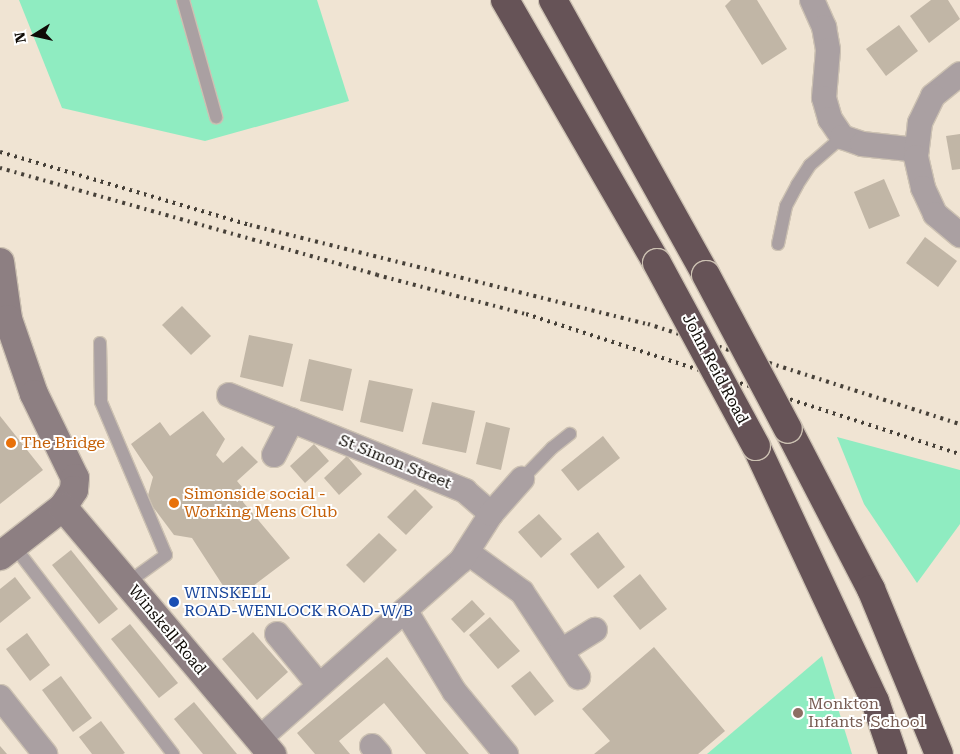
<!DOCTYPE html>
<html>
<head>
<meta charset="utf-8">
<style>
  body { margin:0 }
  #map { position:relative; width:960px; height:754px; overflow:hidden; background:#f0e4d3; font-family:"Roboto Serif",serif }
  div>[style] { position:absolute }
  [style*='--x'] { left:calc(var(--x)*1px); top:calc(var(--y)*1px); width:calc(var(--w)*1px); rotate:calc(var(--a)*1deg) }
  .green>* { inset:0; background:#8fecc1 }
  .building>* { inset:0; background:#c1b6a6 }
  .roads { filter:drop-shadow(1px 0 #ccc1b2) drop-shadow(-1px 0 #ccc1b2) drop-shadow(0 1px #ccc1b2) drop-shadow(0 -1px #ccc1b2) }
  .lane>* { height:12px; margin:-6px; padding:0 6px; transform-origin:6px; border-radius:6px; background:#aaa0a2 }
  .street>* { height:24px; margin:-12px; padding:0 12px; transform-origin:12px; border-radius:12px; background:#aaa0a2 }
  .secondary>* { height:28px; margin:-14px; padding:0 14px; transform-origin:14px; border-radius:14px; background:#8d7f82 }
  .highway>* { height:28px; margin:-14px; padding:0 14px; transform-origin:14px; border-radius:14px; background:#665357 }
  .rail>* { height:4px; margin-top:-2px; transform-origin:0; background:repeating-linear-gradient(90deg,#464038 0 2.5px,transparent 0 7.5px) }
  .bridges { filter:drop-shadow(1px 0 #ccc1b2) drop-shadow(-1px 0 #ccc1b2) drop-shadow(0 1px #ccc1b2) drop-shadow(0 -1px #ccc1b2) }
  .highway-bridge>* { height:28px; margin:-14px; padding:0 14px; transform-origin:14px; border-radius:14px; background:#665357 }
  .dots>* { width:14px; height:14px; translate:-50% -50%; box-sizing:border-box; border:2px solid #fff; border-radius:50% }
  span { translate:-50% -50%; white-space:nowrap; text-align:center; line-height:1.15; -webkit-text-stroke:4px #fff; paint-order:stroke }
  .street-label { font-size:16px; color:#0f0b06 }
  .food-label { font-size:16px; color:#c56008 }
  .left { translate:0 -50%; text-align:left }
  .transit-label { font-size:16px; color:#164399 }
  .education-label { font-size:16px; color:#785e54 }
  .north { position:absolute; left:10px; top:10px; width:50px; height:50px; -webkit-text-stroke:4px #fff; paint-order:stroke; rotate:260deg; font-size:14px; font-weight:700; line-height:20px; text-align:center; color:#0f0b06 }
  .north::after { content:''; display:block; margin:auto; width:18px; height:22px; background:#0f0b06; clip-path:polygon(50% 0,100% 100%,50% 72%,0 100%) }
</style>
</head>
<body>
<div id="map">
  <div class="green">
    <div style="clip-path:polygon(19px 0,317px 0,349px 101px,205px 141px,62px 108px)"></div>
    <div style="clip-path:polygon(837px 437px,960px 470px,960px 524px,917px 583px,864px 504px)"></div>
    <div style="clip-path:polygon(822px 656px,852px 754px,707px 754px)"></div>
  </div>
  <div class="building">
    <div style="clip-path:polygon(731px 0,757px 0,787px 49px,762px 65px,725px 6px)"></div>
    <div style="clip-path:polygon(931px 0,948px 0,960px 19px,929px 43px,910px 16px)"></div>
    <div style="clip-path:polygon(899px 25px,918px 51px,886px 76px,866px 49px)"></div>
    <div style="clip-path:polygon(960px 134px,960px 169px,952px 170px,946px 136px)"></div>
    <div style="clip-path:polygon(884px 179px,900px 216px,869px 229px,854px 192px)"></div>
    <div style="clip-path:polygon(925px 237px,957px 261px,938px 287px,906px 263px)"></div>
    <div style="clip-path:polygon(182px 306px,211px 336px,191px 355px,162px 325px)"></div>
    <div style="clip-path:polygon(249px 335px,293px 344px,283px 387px,240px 377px)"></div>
    <div style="clip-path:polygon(309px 359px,352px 369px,343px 411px,300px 401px)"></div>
    <div style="clip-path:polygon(369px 380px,413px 389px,403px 432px,360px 422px)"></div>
    <div style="clip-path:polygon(432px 402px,475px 411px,466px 453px,422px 444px)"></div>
    <div style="clip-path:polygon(203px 411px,225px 439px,216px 455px,223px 463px,242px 446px,258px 462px,237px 481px,242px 487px,243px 502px,290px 558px,233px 601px,192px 538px,174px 535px,147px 499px,153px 477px,131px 444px,160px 422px,170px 436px)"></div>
    <div style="clip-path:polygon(0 416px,43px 470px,0 504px)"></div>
    <div style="clip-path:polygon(486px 422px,510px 428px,501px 470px,476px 464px)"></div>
    <div style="clip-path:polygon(603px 436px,620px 458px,578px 491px,561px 470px)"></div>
    <div style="clip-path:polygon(314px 444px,329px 461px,305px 483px,290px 466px)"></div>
    <div style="clip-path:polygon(347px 456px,362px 474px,339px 495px,324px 478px)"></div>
    <div style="clip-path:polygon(415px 489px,433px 507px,406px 535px,387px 517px)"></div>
    <div style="clip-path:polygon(539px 514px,562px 539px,541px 558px,518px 532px)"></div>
    <div style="clip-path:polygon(598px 532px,625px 567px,598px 589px,570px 554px)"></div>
    <div style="clip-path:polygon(379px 533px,397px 550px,364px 583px,346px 565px)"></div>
    <div style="clip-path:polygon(71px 550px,118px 609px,99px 624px,52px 565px)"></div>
    <div style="clip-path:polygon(640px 574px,667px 609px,640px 630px,613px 596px)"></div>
    <div style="clip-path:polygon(15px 577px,31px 598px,0 623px,0 589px)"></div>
    <div style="clip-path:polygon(472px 600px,485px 614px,464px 633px,451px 619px)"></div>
    <div style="clip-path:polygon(490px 617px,520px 651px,498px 669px,469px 635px)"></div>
    <div style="clip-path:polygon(130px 624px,178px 683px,159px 698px,111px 639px)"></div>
    <div style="clip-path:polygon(253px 632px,288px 672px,257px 700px,222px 659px)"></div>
    <div style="clip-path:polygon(27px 633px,50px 665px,30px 681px,6px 649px)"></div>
    <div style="clip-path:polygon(654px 647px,725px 731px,698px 754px,594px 754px,610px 741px,582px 709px)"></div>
    <div style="clip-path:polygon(387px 657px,469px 754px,426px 754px,384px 703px,339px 741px,350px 754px,315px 754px,297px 733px)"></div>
    <div style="clip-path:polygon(530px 671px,554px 701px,535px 716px,511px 686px)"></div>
    <div style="clip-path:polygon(61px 676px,92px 718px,73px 732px,42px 690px)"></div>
    <div style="clip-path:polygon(194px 702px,237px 754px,203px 754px,174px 719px)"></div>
    <div style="clip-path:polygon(101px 721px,125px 753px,123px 754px,92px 754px,79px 737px)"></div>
    <div style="clip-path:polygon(0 746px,7px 754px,0 754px)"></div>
  </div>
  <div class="roads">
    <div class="lane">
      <div style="--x:183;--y:0;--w:122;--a:74.2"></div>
      <div style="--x:778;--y:244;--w:39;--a:-78"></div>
      <div style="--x:786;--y:206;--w:24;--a:-62"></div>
      <div style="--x:797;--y:185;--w:24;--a:-57"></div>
      <div style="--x:810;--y:165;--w:43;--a:-41.2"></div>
      <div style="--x:100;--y:343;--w:59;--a:89"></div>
      <div style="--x:101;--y:402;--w:166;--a:67"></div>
      <div style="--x:166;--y:555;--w:48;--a:144.3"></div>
      <div style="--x:522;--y:479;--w:43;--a:-45.9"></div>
      <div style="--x:552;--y:448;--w:23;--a:-38"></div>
      <div style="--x:14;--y:546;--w:262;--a:52.6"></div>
    </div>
    <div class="street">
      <div style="--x:812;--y:0;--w:30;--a:66"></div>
      <div style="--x:824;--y:27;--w:23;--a:80"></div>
      <div style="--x:828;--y:50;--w:48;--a:94.8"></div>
      <div style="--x:824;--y:98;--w:22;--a:74"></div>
      <div style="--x:830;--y:119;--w:22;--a:56"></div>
      <div style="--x:842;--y:137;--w:21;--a:19"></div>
      <div style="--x:862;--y:144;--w:55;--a:6.2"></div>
      <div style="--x:960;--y:74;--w:35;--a:141"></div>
      <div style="--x:933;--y:96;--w:30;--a:116"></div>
      <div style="--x:920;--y:123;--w:34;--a:97"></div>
      <div style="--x:916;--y:157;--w:32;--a:77"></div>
      <div style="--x:923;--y:188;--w:29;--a:65"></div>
      <div style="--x:935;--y:214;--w:33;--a:40"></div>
      <div style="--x:229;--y:395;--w:255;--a:22.1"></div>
      <div style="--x:465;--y:491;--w:35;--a:41"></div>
      <div style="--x:274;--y:455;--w:39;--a:-63"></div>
      <div style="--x:467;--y:552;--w:68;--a:36"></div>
      <div style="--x:522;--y:592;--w:102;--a:56.6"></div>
      <div style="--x:405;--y:610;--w:95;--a:58.8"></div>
      <div style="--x:454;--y:691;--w:82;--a:50.5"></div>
      <div style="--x:277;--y:634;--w:66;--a:50.5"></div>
      <div style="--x:561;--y:651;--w:40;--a:-32"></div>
      <div style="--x:0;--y:697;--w:73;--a:51.7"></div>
      <div style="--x:259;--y:739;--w:269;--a:-41.4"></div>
      <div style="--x:461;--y:561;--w:56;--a:-57.4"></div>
      <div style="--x:491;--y:514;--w:47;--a:-48.5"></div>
      <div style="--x:372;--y:746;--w:11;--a:49"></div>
    </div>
    <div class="secondary">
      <div style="--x:0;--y:262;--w:58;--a:82"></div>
      <div style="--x:8;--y:319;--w:79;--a:70.9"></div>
      <div style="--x:34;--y:394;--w:93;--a:64"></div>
      <div style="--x:75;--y:478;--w:12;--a:95"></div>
      <div style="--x:74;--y:490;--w:20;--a:123"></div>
      <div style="--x:63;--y:507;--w:80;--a:142.1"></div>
      <div style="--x:63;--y:507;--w:324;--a:49.8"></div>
    </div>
    <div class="highway">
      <div style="--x:505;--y:0;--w:304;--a:60"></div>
      <div style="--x:553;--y:0;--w:315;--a:60.9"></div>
      <div style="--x:788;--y:429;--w:180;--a:62.6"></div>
      <div style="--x:871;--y:589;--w:178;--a:67.6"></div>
      <div style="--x:756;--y:446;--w:281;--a:65"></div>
      <div style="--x:875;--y:701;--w:56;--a:71.2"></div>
    </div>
  </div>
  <div class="rail">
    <div style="--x:0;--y:152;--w:260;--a:16.3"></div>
    <div style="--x:250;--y:225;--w:410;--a:14"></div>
    <div style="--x:648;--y:324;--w:328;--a:17.8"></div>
    <div style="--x:0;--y:168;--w:392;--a:15.8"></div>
    <div style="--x:377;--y:275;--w:154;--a:14.7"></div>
    <div style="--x:526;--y:314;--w:456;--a:17.9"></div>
  </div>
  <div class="bridges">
    <div class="highway-bridge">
      <div style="--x:657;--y:263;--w:208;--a:61.6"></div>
      <div style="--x:706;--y:275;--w:174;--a:62"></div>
    </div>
  </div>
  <div class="dots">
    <div style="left:11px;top:443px;background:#e8710a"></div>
    <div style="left:174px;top:503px;background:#e8710a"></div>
    <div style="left:174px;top:602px;background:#1a4fb4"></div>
    <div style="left:798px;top:713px;background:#8d6e63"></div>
  </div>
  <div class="street-label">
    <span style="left:715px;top:369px;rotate:62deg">John Reid Road</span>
    <span style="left:395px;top:462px;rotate:22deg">St Simon Street</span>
    <span style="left:167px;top:630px;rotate:50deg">Winskell Road</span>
  </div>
  <div class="food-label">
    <span class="left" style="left:21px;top:443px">The Bridge</span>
    <span class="left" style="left:184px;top:503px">Simonside social -<br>Working Mens Club</span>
  </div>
  <div class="transit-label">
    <span class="left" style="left:184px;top:602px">WINSKELL<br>ROAD-WENLOCK ROAD-W/B</span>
  </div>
  <div class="education-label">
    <span class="left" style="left:808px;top:713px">Monkton<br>Infants' School</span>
  </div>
  <div class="north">N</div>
</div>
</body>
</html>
